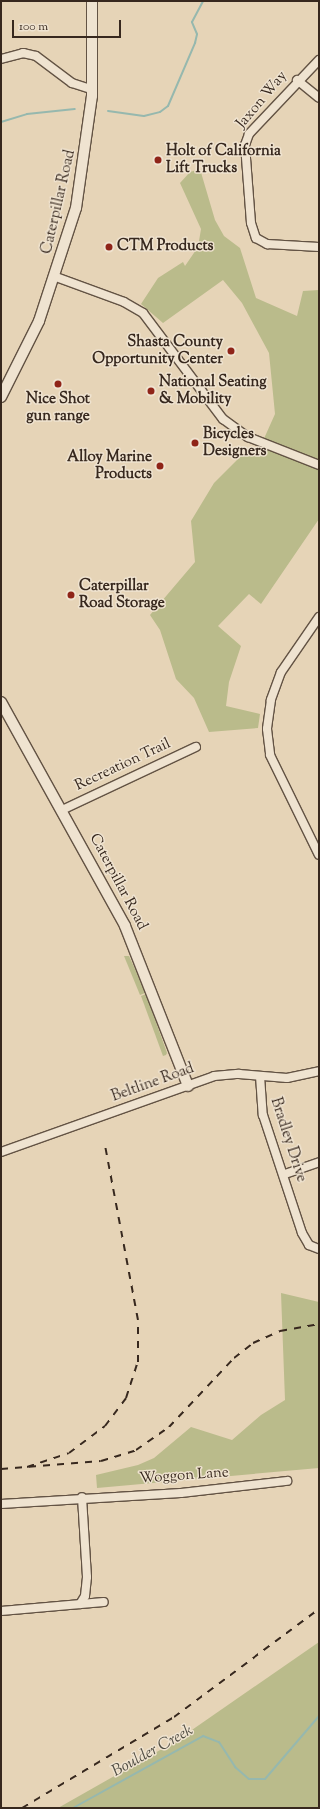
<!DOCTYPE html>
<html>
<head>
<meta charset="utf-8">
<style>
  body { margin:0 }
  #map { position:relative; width:320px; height:1809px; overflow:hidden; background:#e6d4b7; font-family:"Sorts Mill Goudy",serif }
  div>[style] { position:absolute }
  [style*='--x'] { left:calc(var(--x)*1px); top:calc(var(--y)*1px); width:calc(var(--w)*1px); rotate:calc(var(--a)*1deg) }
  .green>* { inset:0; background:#babb8b }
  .stream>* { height:2px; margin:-1px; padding:0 1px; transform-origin:1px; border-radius:1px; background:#96b8ae }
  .roads { filter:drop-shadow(1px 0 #635344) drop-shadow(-1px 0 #635344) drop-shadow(0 1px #635344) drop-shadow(0 -1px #635344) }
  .minor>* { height:8px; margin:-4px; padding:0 4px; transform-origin:4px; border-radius:4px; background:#efe3d0 }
  .tertiary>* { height:10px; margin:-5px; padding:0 5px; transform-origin:5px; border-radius:5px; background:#efe3d0 }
  .rail>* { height:2px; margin-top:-1px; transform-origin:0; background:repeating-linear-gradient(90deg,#37281e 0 7px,transparent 0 14px) }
  .dots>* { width:11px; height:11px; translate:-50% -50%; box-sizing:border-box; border:2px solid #efe3d0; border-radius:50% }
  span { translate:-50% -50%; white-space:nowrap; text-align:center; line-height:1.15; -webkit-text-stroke:3px #efe3d0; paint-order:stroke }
  .street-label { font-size:15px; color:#37281e }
  .poi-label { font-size:15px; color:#37281e; font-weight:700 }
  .left { translate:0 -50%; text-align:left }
  .right { translate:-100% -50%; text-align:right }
  .water-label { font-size:16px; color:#4f4c42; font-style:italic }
  .frame { position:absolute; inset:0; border:2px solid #37281e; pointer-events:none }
  .scale { position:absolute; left:12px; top:20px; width:109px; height:18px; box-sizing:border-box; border:2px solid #37281e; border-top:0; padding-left:5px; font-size:12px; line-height:14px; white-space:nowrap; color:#37281e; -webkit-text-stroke:3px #efe3d0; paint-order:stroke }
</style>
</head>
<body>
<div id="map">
  <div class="green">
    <div style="clip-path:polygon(200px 169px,215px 220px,224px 236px,240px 248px,256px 298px,297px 316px,303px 291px,319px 290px,319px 519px,261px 604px,249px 594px,218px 626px,241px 646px,229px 682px,226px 706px,260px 714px,258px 728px,209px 732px,194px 698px,176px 679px,160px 630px,150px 615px,195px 562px,191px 521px,214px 483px,248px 449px,258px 452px,275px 414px,269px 353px,242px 303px,223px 280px,163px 323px,141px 304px,158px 278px,183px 262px,185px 266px,198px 247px,201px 229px,180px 183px,190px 172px)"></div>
    <div style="clip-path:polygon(124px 956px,129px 956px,135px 969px,145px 993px,140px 995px)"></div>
    <div style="clip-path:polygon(146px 994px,167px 1053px,166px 1055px,163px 1056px,141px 996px)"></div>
    <div style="clip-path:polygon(281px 1293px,319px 1302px,319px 1468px,97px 1488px,96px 1475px,138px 1465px,154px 1458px,191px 1427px,232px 1440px,261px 1415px,285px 1400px)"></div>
    <div style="clip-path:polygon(319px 1642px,319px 1808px,58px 1808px,176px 1741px)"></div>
  </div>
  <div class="stream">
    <div style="--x:108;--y:111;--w:36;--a:8"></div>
    <div style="--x:144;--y:116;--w:16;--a:-14"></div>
    <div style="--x:160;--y:112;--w:10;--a:-37"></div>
    <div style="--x:168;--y:106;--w:69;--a:-66.8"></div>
    <div style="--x:195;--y:43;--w:9;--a:-77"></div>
    <div style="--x:197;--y:34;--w:13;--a:-113"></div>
    <div style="--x:192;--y:22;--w:24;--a:-62"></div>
    <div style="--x:1;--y:122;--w:27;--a:-17"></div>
    <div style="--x:27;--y:114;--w:48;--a:-5.9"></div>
    <div style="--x:73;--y:1808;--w:149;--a:-29"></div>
    <div style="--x:203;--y:1736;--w:17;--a:21"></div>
    <div style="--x:219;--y:1742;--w:30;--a:57"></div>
    <div style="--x:235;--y:1767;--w:18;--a:41"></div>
    <div style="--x:249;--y:1779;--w:16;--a:0"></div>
    <div style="--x:265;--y:1779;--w:83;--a:-49.4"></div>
  </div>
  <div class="roads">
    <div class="minor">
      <div style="--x:1;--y:59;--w:23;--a:-15"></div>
      <div style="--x:23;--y:53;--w:13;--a:13"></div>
      <div style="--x:36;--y:56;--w:45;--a:36.9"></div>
      <div style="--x:72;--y:83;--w:22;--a:18"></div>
      <div style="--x:319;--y:60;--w:102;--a:133.4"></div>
      <div style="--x:249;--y:134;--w:12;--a:110"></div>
      <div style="--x:245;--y:145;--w:78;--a:85.6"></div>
      <div style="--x:251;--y:223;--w:16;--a:72"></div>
      <div style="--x:256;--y:238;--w:13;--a:29"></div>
      <div style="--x:267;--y:244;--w:52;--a:3.3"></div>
      <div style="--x:297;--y:80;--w:28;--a:39"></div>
      <div style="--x:56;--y:277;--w:72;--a:20.2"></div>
      <div style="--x:124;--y:302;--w:22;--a:30"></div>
      <div style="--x:143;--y:313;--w:133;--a:53"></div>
      <div style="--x:223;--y:419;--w:31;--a:36"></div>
      <div style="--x:248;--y:437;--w:76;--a:21.5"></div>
      <div style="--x:319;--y:617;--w:67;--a:124.6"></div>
      <div style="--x:281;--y:672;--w:30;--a:110"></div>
      <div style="--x:271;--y:700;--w:29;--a:98"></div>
      <div style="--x:267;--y:729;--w:26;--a:83"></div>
      <div style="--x:270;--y:755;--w:111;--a:63.9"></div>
      <div style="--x:62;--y:810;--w:148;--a:-25.2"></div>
      <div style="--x:260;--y:1076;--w:39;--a:86"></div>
      <div style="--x:263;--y:1115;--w:124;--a:71.7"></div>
      <div style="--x:302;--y:1233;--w:14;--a:60"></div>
      <div style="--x:309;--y:1245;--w:11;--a:22"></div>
      <div style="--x:1;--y:1152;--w:226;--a:-19.6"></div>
      <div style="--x:214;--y:1076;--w:25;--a:-5"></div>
      <div style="--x:239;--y:1074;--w:48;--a:4.8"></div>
      <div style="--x:287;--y:1078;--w:33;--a:-12"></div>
      <div style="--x:285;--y:1174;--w:36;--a:-19"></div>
      <div style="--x:1;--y:1504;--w:180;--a:-3.5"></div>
      <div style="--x:181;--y:1493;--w:107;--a:-6.5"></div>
      <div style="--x:80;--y:1604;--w:9;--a:-58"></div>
      <div style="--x:85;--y:1596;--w:19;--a:-84"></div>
      <div style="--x:87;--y:1577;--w:80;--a:-93.6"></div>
      <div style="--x:1;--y:1611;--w:103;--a:-5"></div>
    </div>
    <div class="tertiary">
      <div style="--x:1;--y:397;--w:85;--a:-63.4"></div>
      <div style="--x:39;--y:321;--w:119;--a:-71.9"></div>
      <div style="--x:76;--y:208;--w:113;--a:-81.9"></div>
      <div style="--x:92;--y:96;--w:95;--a:-90"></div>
      <div style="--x:1;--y:702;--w:256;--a:61"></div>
      <div style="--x:125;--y:926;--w:172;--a:68.5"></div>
    </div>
  </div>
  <div class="rail">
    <div style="--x:27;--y:1467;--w:44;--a:-18.4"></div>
    <div style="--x:69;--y:1453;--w:45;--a:-36.9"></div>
    <div style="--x:105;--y:1426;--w:35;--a:-53"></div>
    <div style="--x:126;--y:1398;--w:38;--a:-72"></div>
    <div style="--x:138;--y:1362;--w:42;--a:-90"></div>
    <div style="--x:138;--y:1320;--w:178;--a:-100.7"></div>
    <div style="--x:1;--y:1469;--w:100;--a:-4.6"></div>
    <div style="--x:101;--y:1461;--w:37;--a:-17"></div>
    <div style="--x:136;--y:1450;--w:40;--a:-34.9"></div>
    <div style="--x:169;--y:1427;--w:95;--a:-46.7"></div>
    <div style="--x:234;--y:1358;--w:24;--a:-38"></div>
    <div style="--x:253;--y:1343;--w:30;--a:-24"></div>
    <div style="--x:280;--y:1331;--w:40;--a:-10"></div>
    <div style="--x:22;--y:1808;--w:177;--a:-30.9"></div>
    <div style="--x:174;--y:1717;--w:181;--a:-36.7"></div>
  </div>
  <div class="dots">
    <div style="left:158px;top:160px;background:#8f2418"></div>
    <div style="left:109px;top:247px;background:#8f2418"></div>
    <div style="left:231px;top:351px;background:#8f2418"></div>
    <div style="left:58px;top:384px;background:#8f2418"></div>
    <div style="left:151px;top:391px;background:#8f2418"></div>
    <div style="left:195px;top:443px;background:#8f2418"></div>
    <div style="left:160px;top:466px;background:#8f2418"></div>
    <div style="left:71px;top:595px;background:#8f2418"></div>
  </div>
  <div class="street-label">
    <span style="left:262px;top:100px;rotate:-50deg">Jaxon Way</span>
    <span style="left:59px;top:202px;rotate:-77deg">Caterpillar Road</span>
    <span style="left:123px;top:765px;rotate:-25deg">Recreation Trail</span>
    <span style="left:118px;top:882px;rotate:62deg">Caterpillar Road</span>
    <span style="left:153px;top:1083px;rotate:-20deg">Beltline Road</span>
    <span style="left:288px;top:1140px;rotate:72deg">Bradley Drive</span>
    <span style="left:184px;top:1476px;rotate:-4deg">Woggon Lane</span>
  </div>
  <div class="poi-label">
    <span class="left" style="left:166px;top:160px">Holt of California<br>Lift Trucks</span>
    <span class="left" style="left:117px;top:247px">CTM Products</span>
    <span class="right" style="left:223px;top:351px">Shasta County<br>Opportunity Center</span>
    <span class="left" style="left:159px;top:391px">National Seating<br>&amp; Mobility</span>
    <span style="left:58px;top:408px">Nice Shot<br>gun range</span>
    <span class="left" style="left:203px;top:443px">Bicycles<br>Designers</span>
    <span class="right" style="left:152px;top:466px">Alloy Marine<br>Products</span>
    <span class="left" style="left:79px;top:595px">Caterpillar<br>Road Storage</span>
  </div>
  <div class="water-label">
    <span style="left:153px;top:1752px;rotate:-29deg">Boulder Creek</span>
  </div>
  <div class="frame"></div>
  <div class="scale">100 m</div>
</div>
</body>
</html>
